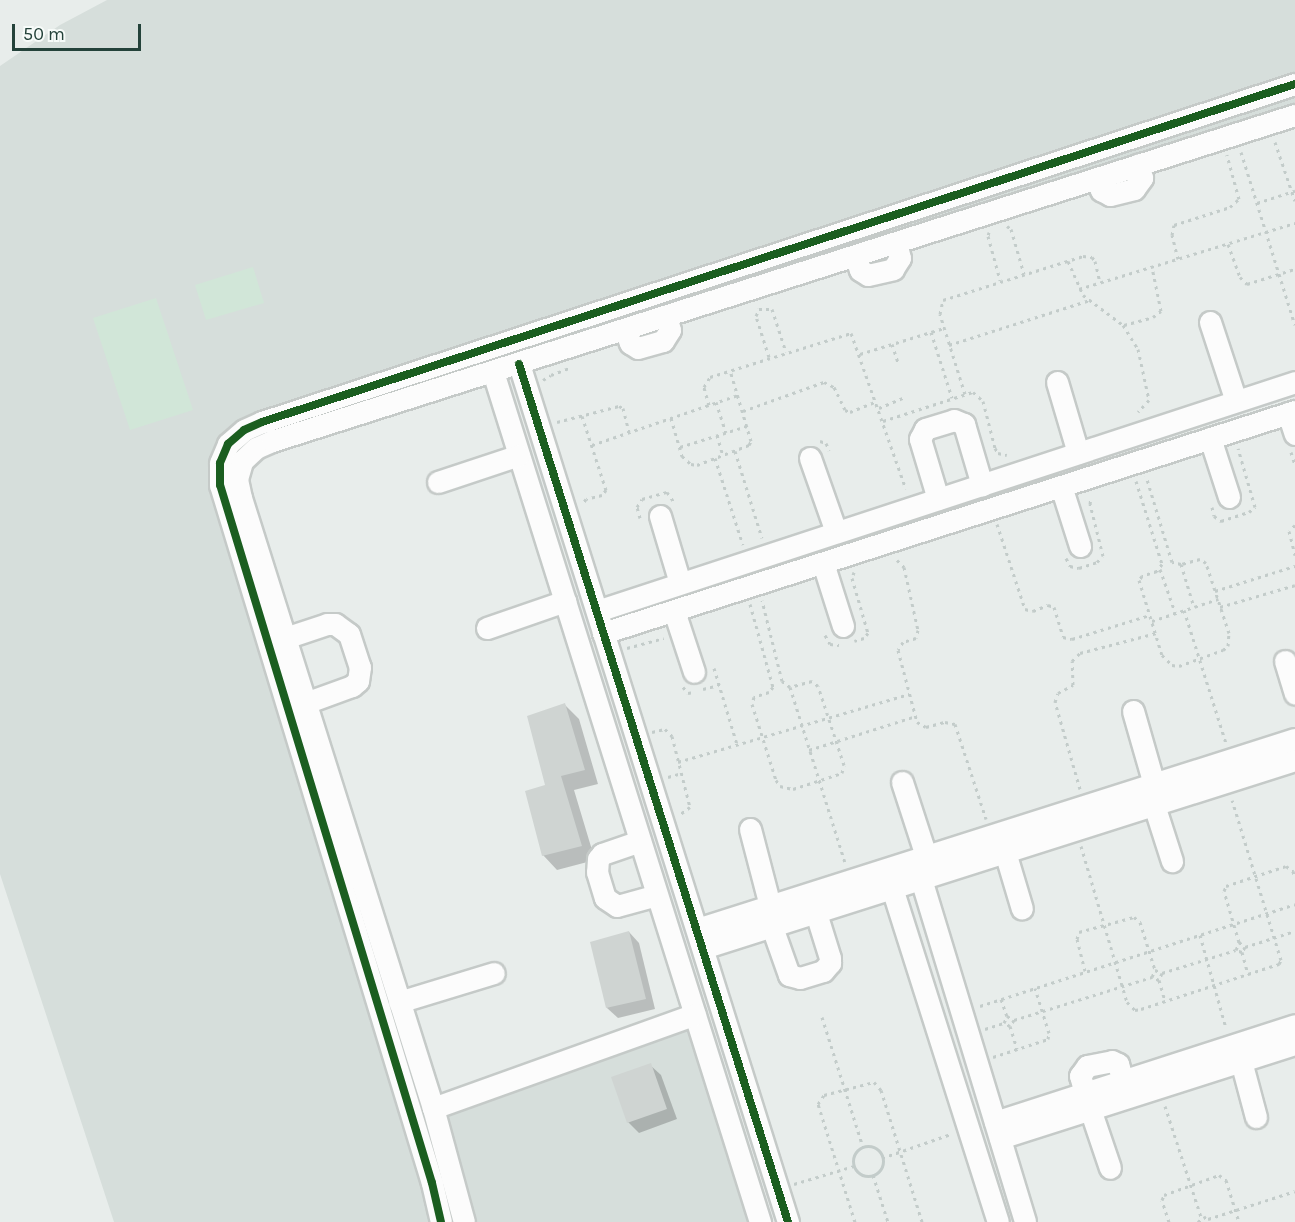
<!DOCTYPE html>
<html>
<head>
<meta charset="utf-8">
<style>
  body { margin:0 }
  #map { position:relative; width:1295px; height:1222px; overflow:hidden; background:#e8edeb; font-family:Karla,sans-serif }
  div>[style] { position:absolute }
  [style*='--x'] { left:calc(var(--x)*1px); top:calc(var(--y)*1px); width:calc(var(--w)*1px); rotate:calc(var(--a)*1deg) }
  .built>* { inset:0; background:#d6dedb }
  .green>* { inset:0; background:#d1e6d8 }
  .shadow>* { inset:0; background:#0003 }
  .building>* { inset:0; background:#cfd4d2 }
  .path>* { height:3px; margin-top:-1.5px; transform-origin:0; background:repeating-linear-gradient(90deg,#c3ccca 0 3px,transparent 0 7.5px) }
  .path>.ring { margin:-1.5px; padding:0; box-sizing:content-box; background:none; border:3px solid #c3ccca; border-radius:50% }
  .roads { filter:drop-shadow(2px 0 #c5cac8) drop-shadow(-2px 0 #c5cac8) drop-shadow(0 2px #c5cac8) drop-shadow(0 -2px #c5cac8) }
  .minor>* { height:21px; margin:-10.5px; padding:0 10.5px; transform-origin:10.5px; border-radius:10.5px; background:#fcfcfc }
  .cycleway>* { height:8px; margin:-4px; padding:0 4px; transform-origin:4px; border-radius:4px; background:#1b5e20 }
  span { translate:-50% -50%; white-space:nowrap; text-align:center; line-height:1.15; -webkit-text-stroke:4.5px #f7fbf9; paint-order:stroke }
  .scale { position:absolute; left:12px; top:24px; width:129px; height:27px; box-sizing:border-box; border:3px solid #24423a; border-top:0; padding-left:8px; font-size:18px; line-height:21px; white-space:nowrap; color:#24423a; -webkit-text-stroke:4px #f7fbf9; paint-order:stroke }
</style>
</head>
<body>
<div id="map">
  <div class="built">
    <div style="clip-path:polygon(107px 0,1295px 0,1295px 103px,266px 432px,238px 448px,228px 470px,421px 1104px,694px 1010px,761px 1222px,114px 1222px,0 874px,0 66px,60px 25px)"></div>
  </div>
  <div class="green">
    <div style="clip-path:polygon(253px 267px,264px 303px,206px 320px,195px 285px)"></div>
    <div style="clip-path:polygon(156px 298px,193px 410px,130px 430px,93px 318px)"></div>
  </div>
  <div class="shadow">
    <div style="clip-path:polygon(565px 705px,579px 719px,598px 784px,574px 790px,595px 860px,557px 870px,543px 855px,547px 786px)"></div>
    <div style="clip-path:polygon(629px 932px,639px 943px,655px 1009px,618px 1018px,607px 1008px)"></div>
    <div style="clip-path:polygon(650px 1065px,661px 1075px,677px 1119px,639px 1133px,628px 1122px)"></div>
  </div>
  <div class="building">
    <div style="clip-path:polygon(565px 703px,585px 770px,561px 776px,582px 846px,542px 856px,525px 791px,545px 785px,527px 716px)"></div>
    <div style="clip-path:polygon(629px 931px,646px 999px,606px 1008px,590px 942px)"></div>
    <div style="clip-path:polygon(651px 1063px,667px 1109px,627px 1123px,611px 1077px)"></div>
  </div>
  <div class="path">
    <div style="--x:1275;--y:142;--w:62;--a:71.3"></div>
    <div style="--x:1241;--y:152;--w:181;--a:72.7"></div>
    <div style="--x:1257;--y:203;--w:40;--a:-18"></div>
    <div style="--x:1007;--y:226;--w:5;--a:37"></div>
    <div style="--x:1011;--y:229;--w:47;--a:73.9"></div>
    <div style="--x:989;--y:232;--w:4;--a:104"></div>
    <div style="--x:988;--y:236;--w:46;--a:74.7"></div>
    <div style="--x:1228;--y:244;--w:35;--a:70"></div>
    <div style="--x:1240;--y:277;--w:10;--a:45"></div>
    <div style="--x:1247;--y:284;--w:50;--a:-17.4"></div>
    <div style="--x:1178;--y:259;--w:25;--a:-104"></div>
    <div style="--x:1172;--y:235;--w:10;--a:-79"></div>
    <div style="--x:1174;--y:225;--w:59;--a:-17.8"></div>
    <div style="--x:1230;--y:207;--w:12;--a:-42"></div>
    <div style="--x:1239;--y:199;--w:46;--a:-105.3"></div>
    <div style="--x:1068;--y:261;--w:37;--a:66"></div>
    <div style="--x:1083;--y:295;--w:50;--a:36.9"></div>
    <div style="--x:1123;--y:325;--w:28;--a:58"></div>
    <div style="--x:1138;--y:349;--w:52;--a:77.8"></div>
    <div style="--x:1149;--y:400;--w:16;--a:133"></div>
    <div style="--x:1079;--y:289;--w:226;--a:-17"></div>
    <div style="--x:1124;--y:325;--w:30;--a:-15"></div>
    <div style="--x:1153;--y:317;--w:10;--a:-37"></div>
    <div style="--x:1161;--y:311;--w:45;--a:-101.6"></div>
    <div style="--x:931;--y:332;--w:69;--a:72.3"></div>
    <div style="--x:892;--y:344;--w:20;--a:72"></div>
    <div style="--x:949;--y:345;--w:148;--a:-17.7"></div>
    <div style="--x:860;--y:354;--w:88;--a:-17.2"></div>
    <div style="--x:769;--y:357;--w:43;--a:-107.6"></div>
    <div style="--x:756;--y:316;--w:8;--a:-67"></div>
    <div style="--x:759;--y:309;--w:13;--a:0"></div>
    <div style="--x:772;--y:309;--w:45;--a:72"></div>
    <div style="--x:543;--y:380;--w:9;--a:-32"></div>
    <div style="--x:551;--y:375;--w:22;--a:-21"></div>
    <div style="--x:965;--y:394;--w:84;--a:-107.4"></div>
    <div style="--x:940;--y:314;--w:14;--a:-78"></div>
    <div style="--x:943;--y:300;--w:147;--a:-17.4"></div>
    <div style="--x:1083;--y:256;--w:9;--a:6"></div>
    <div style="--x:1092;--y:257;--w:5;--a:53"></div>
    <div style="--x:1095;--y:261;--w:22;--a:77"></div>
    <div style="--x:716;--y:402;--w:32;--a:72"></div>
    <div style="--x:709;--y:405;--w:19;--a:-106"></div>
    <div style="--x:704;--y:387;--w:12;--a:-59"></div>
    <div style="--x:710;--y:377;--w:148;--a:-17.3"></div>
    <div style="--x:851;--y:333;--w:165;--a:70.6"></div>
    <div style="--x:879;--y:408;--w:26;--a:-23"></div>
    <div style="--x:743;--y:411;--w:86;--a:-19.7"></div>
    <div style="--x:824;--y:382;--w:11;--a:27"></div>
    <div style="--x:834;--y:387;--w:25;--a:64"></div>
    <div style="--x:845;--y:410;--w:5;--a:22"></div>
    <div style="--x:850;--y:412;--w:29;--a:-22"></div>
    <div style="--x:582;--y:416;--w:78;--a:72"></div>
    <div style="--x:606;--y:490;--w:6;--a:129"></div>
    <div style="--x:602;--y:495;--w:16;--a:166"></div>
    <div style="--x:586;--y:499;--w:5;--a:127"></div>
    <div style="--x:671;--y:418;--w:40;--a:74"></div>
    <div style="--x:682;--y:456;--w:12;--a:42"></div>
    <div style="--x:691;--y:464;--w:6;--a:9"></div>
    <div style="--x:697;--y:465;--w:56;--a:-21"></div>
    <div style="--x:749;--y:445;--w:4;--a:-63"></div>
    <div style="--x:751;--y:441;--w:74;--a:-106.5"></div>
    <div style="--x:883;--y:421;--w:95;--a:-17.9"></div>
    <div style="--x:973;--y:392;--w:13;--a:42"></div>
    <div style="--x:983;--y:401;--w:49;--a:75.7"></div>
    <div style="--x:995;--y:448;--w:6;--a:59"></div>
    <div style="--x:998;--y:453;--w:9;--a:13"></div>
    <div style="--x:557;--y:422;--w:64;--a:-14.5"></div>
    <div style="--x:619;--y:406;--w:4;--a:27"></div>
    <div style="--x:623;--y:408;--w:25;--a:76"></div>
    <div style="--x:717;--y:435;--w:22;--a:74"></div>
    <div style="--x:820;--y:441;--w:6;--a:18"></div>
    <div style="--x:826;--y:443;--w:8;--a:67"></div>
    <div style="--x:592;--y:445;--w:154;--a:-18.9"></div>
    <div style="--x:680;--y:447;--w:70;--a:-17.4"></div>
    <div style="--x:735;--y:451;--w:91;--a:72.8"></div>
    <div style="--x:1291;--y:452;--w:14;--a:73"></div>
    <div style="--x:715;--y:458;--w:91;--a:72.2"></div>
    <div style="--x:1136;--y:481;--w:87;--a:72.6"></div>
    <div style="--x:1162;--y:564;--w:9;--a:126"></div>
    <div style="--x:1157;--y:571;--w:16;--a:162"></div>
    <div style="--x:1142;--y:576;--w:5;--a:127"></div>
    <div style="--x:1139;--y:580;--w:78;--a:73"></div>
    <div style="--x:1162;--y:655;--w:14;--a:45"></div>
    <div style="--x:1172;--y:665;--w:7;--a:8"></div>
    <div style="--x:1179;--y:666;--w:47;--a:-20"></div>
    <div style="--x:1223;--y:650;--w:6;--a:-39"></div>
    <div style="--x:1228;--y:646;--w:13;--a:-86"></div>
    <div style="--x:1229;--y:633;--w:74;--a:-108.2"></div>
    <div style="--x:1206;--y:563;--w:7;--a:-146"></div>
    <div style="--x:1200;--y:559;--w:20;--a:165"></div>
    <div style="--x:1181;--y:564;--w:9;--a:-167"></div>
    <div style="--x:1172;--y:562;--w:90;--a:-106.8"></div>
    <div style="--x:1212;--y:507;--w:9;--a:77"></div>
    <div style="--x:1214;--y:516;--w:9;--a:36"></div>
    <div style="--x:1221;--y:521;--w:29;--a:-18"></div>
    <div style="--x:1249;--y:512;--w:8;--a:-40"></div>
    <div style="--x:1255;--y:507;--w:61;--a:-106.1"></div>
    <div style="--x:640;--y:518;--w:11;--a:-105"></div>
    <div style="--x:637;--y:507;--w:9;--a:-58"></div>
    <div style="--x:642;--y:499;--w:26;--a:-16"></div>
    <div style="--x:667;--y:492;--w:12;--a:55"></div>
    <div style="--x:997;--y:524;--w:89;--a:71.8"></div>
    <div style="--x:1025;--y:609;--w:8;--a:14"></div>
    <div style="--x:1033;--y:611;--w:16;--a:-22"></div>
    <div style="--x:1048;--y:605;--w:6;--a:18"></div>
    <div style="--x:1054;--y:607;--w:31;--a:73"></div>
    <div style="--x:1063;--y:637;--w:9;--a:13"></div>
    <div style="--x:1072;--y:639;--w:82;--a:-17.1"></div>
    <div style="--x:1295;--y:525;--w:8;--a:135"></div>
    <div style="--x:1289;--y:531;--w:25;--a:76"></div>
    <div style="--x:1066;--y:558;--w:9;--a:63"></div>
    <div style="--x:1070;--y:566;--w:9;--a:13"></div>
    <div style="--x:1079;--y:568;--w:19;--a:-18"></div>
    <div style="--x:1097;--y:562;--w:8;--a:-45"></div>
    <div style="--x:1103;--y:556;--w:54;--a:-104"></div>
    <div style="--x:1090;--y:504;--w:7;--a:-82"></div>
    <div style="--x:897;--y:560;--w:10;--a:45"></div>
    <div style="--x:904;--y:567;--w:65;--a:77.5"></div>
    <div style="--x:918;--y:630;--w:8;--a:104"></div>
    <div style="--x:916;--y:638;--w:14;--a:163"></div>
    <div style="--x:903;--y:642;--w:9;--a:122"></div>
    <div style="--x:898;--y:650;--w:74;--a:75.2"></div>
    <div style="--x:917;--y:722;--w:10;--a:29"></div>
    <div style="--x:926;--y:727;--w:20;--a:-15"></div>
    <div style="--x:945;--y:722;--w:10;--a:11"></div>
    <div style="--x:955;--y:724;--w:100;--a:71.9"></div>
    <div style="--x:1181;--y:564;--w:45;--a:73.2"></div>
    <div style="--x:1160;--y:569;--w:46;--a:70.8"></div>
    <div style="--x:854;--y:572;--w:6;--a:108"></div>
    <div style="--x:852;--y:578;--w:57;--a:73.8"></div>
    <div style="--x:868;--y:633;--w:6;--a:129"></div>
    <div style="--x:864;--y:638;--w:10;--a:163"></div>
    <div style="--x:1215;--y:591;--w:84;--a:-17.4"></div>
    <div style="--x:750;--y:604;--w:86;--a:74.5"></div>
    <div style="--x:773;--y:687;--w:6;--a:129"></div>
    <div style="--x:769;--y:692;--w:16;--a:162"></div>
    <div style="--x:754;--y:697;--w:7;--a:106"></div>
    <div style="--x:752;--y:704;--w:80;--a:72.5"></div>
    <div style="--x:776;--y:780;--w:7;--a:56"></div>
    <div style="--x:780;--y:786;--w:13;--a:13"></div>
    <div style="--x:793;--y:789;--w:52;--a:-18.1"></div>
    <div style="--x:842;--y:773;--w:8;--a:-76"></div>
    <div style="--x:844;--y:765;--w:83;--a:-108.2"></div>
    <div style="--x:818;--y:686;--w:8;--a:-140"></div>
    <div style="--x:812;--y:681;--w:23;--a:165"></div>
    <div style="--x:790;--y:687;--w:10;--a:-143"></div>
    <div style="--x:782;--y:681;--w:83;--a:-103.9"></div>
    <div style="--x:1220;--y:607;--w:78;--a:-16.3"></div>
    <div style="--x:1184;--y:610;--w:139;--a:72.5"></div>
    <div style="--x:1152;--y:621;--w:70;--a:-18.4"></div>
    <div style="--x:825;--y:635;--w:10;--a:61"></div>
    <div style="--x:830;--y:644;--w:9;--a:6"></div>
    <div style="--x:627;--y:648;--w:38;--a:-15"></div>
    <div style="--x:714;--y:668;--w:79;--a:73.2"></div>
    <div style="--x:683;--y:687;--w:8;--a:50"></div>
    <div style="--x:688;--y:693;--w:6;--a:-9"></div>
    <div style="--x:790;--y:687;--w:183;--a:72.6"></div>
    <div style="--x:703;--y:689;--w:16;--a:-14"></div>
    <div style="--x:652;--y:732;--w:13;--a:-13"></div>
    <div style="--x:665;--y:729;--w:10;--a:45"></div>
    <div style="--x:672;--y:736;--w:73;--a:75.8"></div>
    <div style="--x:690;--y:807;--w:14;--a:144"></div>
    <div style="--x:809;--y:750;--w:112;--a:-17.6"></div>
    <div style="--x:678;--y:762;--w:241;--a:-16.4"></div>
    <div style="--x:668;--y:777;--w:15;--a:-16"></div>
    <div style="--x:1080;--y:789;--w:91;--a:-106"></div>
    <div style="--x:1055;--y:702;--w:9;--a:-72"></div>
    <div style="--x:1058;--y:693;--w:17;--a:-28"></div>
    <div style="--x:1073;--y:685;--w:24;--a:-92"></div>
    <div style="--x:1072;--y:661;--w:11;--a:-45"></div>
    <div style="--x:1080;--y:653;--w:79;--a:-14.7"></div>
    <div style="--x:1081;--y:846;--w:163;--a:73.6"></div>
    <div style="--x:1127;--y:1002;--w:11;--a:45"></div>
    <div style="--x:1135;--y:1010;--w:6;--a:-9"></div>
    <div style="--x:1141;--y:1009;--w:113;--a:-18.1"></div>
    <div style="--x:1248;--y:974;--w:33;--a:-18"></div>
    <div style="--x:1279;--y:964;--w:4;--a:-63"></div>
    <div style="--x:1281;--y:960;--w:167;--a:-107"></div>
    <div style="--x:1200;--y:935;--w:97;--a:74.4"></div>
    <div style="--x:1239;--y:942;--w:53;--a:-106.4"></div>
    <div style="--x:1224;--y:891;--w:5;--a:-68"></div>
    <div style="--x:1226;--y:886;--w:63;--a:-18.4"></div>
    <div style="--x:1286;--y:866;--w:9;--a:36"></div>
    <div style="--x:1293;--y:871;--w:7;--a:74"></div>
    <div style="--x:1245;--y:947;--w:52;--a:-17.7"></div>
    <div style="--x:1242;--y:952;--w:6;--a:-162"></div>
    <div style="--x:1236;--y:950;--w:9;--a:-69"></div>
    <div style="--x:1239;--y:942;--w:8;--a:40"></div>
    <div style="--x:1245;--y:947;--w:6;--a:121"></div>
    <div style="--x:1242;--y:952;--w:23;--a:75"></div>
    <div style="--x:1085;--y:971;--w:33;--a:-104"></div>
    <div style="--x:1077;--y:939;--w:7;--a:-74"></div>
    <div style="--x:1079;--y:932;--w:57;--a:-15.3"></div>
    <div style="--x:1134;--y:917;--w:8;--a:40"></div>
    <div style="--x:1140;--y:922;--w:50;--a:72.6"></div>
    <div style="--x:1162;--y:973;--w:77;--a:-17.3"></div>
    <div style="--x:1159;--y:980;--w:8;--a:-157"></div>
    <div style="--x:1152;--y:977;--w:8;--a:-67"></div>
    <div style="--x:1155;--y:970;--w:8;--a:23"></div>
    <div style="--x:1162;--y:973;--w:8;--a:113"></div>
    <div style="--x:1159;--y:980;--w:22;--a:74"></div>
    <div style="--x:1001;--y:999;--w:18;--a:71"></div>
    <div style="--x:980;--y:1006;--w:331;--a:-17.9"></div>
    <div style="--x:822;--y:1017;--w:136;--a:72.5"></div>
    <div style="--x:1014;--y:1020;--w:145;--a:-17.3"></div>
    <div style="--x:1010;--y:1026;--w:7;--a:-153"></div>
    <div style="--x:1004;--y:1023;--w:8;--a:-67"></div>
    <div style="--x:1007;--y:1016;--w:8;--a:30"></div>
    <div style="--x:1014;--y:1020;--w:7;--a:124"></div>
    <div style="--x:1010;--y:1026;--w:24;--a:73"></div>
    <div style="--x:985;--y:1029;--w:20;--a:-18"></div>
    <div style="--x:993;--y:1057;--w:58;--a:-18.1"></div>
    <div style="--x:1048;--y:1039;--w:6;--a:-81"></div>
    <div style="--x:1049;--y:1033;--w:47;--a:-107.3"></div>
    <div style="--x:1165;--y:1106;--w:117;--a:72"></div>
    <div class="ring" style="left:853px;top:1146px;width:27px;height:27px"></div>
    <div style="--x:882;--y:1158;--w:73;--a:-19.2"></div>
    <div style="--x:873;--y:1175;--w:49;--a:72.3"></div>
    <div style="--x:794;--y:1184;--w:63;--a:-16.7"></div>
    <div style="--x:1208;--y:1219;--w:91;--a:-17.8"></div>
    <div style="--x:855;--y:1222;--w:124;--a:-107.4"></div>
    <div style="--x:818;--y:1104;--w:11;--a:-56"></div>
    <div style="--x:824;--y:1095;--w:52;--a:-14.6"></div>
    <div style="--x:874;--y:1082;--w:11;--a:49"></div>
    <div style="--x:881;--y:1090;--w:138;--a:72.7"></div>
    <div style="--x:1169;--y:1222;--w:23;--a:-108"></div>
    <div style="--x:1162;--y:1200;--w:5;--a:-68"></div>
    <div style="--x:1164;--y:1195;--w:59;--a:-20"></div>
    <div style="--x:1219;--y:1175;--w:9;--a:36"></div>
    <div style="--x:1226;--y:1180;--w:44;--a:72.8"></div>
    <div style="--x:1198;--y:1222;--w:8;--a:-45"></div>
    <div style="--x:1204;--y:1216;--w:7;--a:56"></div>
  </div>
  <div class="roads">
    <div class="minor">
      <div style="--x:1097;--y:178;--w:13;--a:72"></div>
      <div style="--x:1101;--y:190;--w:10;--a:29"></div>
      <div style="--x:1110;--y:195;--w:25;--a:-14"></div>
      <div style="--x:1134;--y:189;--w:14;--a:-54"></div>
      <div style="--x:1142;--y:178;--w:14;--a:-107"></div>
      <div style="--x:855;--y:256;--w:15;--a:70"></div>
      <div style="--x:860;--y:270;--w:9;--a:32"></div>
      <div style="--x:868;--y:275;--w:26;--a:-13"></div>
      <div style="--x:893;--y:269;--w:13;--a:-58"></div>
      <div style="--x:900;--y:258;--w:16;--a:-105"></div>
      <div style="--x:1210;--y:322;--w:83;--a:71.8"></div>
      <div style="--x:625;--y:330;--w:14;--a:69"></div>
      <div style="--x:630;--y:343;--w:9;--a:32"></div>
      <div style="--x:638;--y:348;--w:26;--a:-16"></div>
      <div style="--x:663;--y:341;--w:13;--a:-58"></div>
      <div style="--x:670;--y:330;--w:15;--a:-106"></div>
      <div style="--x:519;--y:364;--w:899;--a:72.59"></div>
      <div style="--x:493;--y:372;--w:891;--a:72.56"></div>
      <div style="--x:1057;--y:382;--w:74;--a:73.5"></div>
      <div style="--x:1288;--y:413;--w:22;--a:72"></div>
      <div style="--x:1210;--y:438;--w:62;--a:72.1"></div>
      <div style="--x:810;--y:458;--w:78;--a:70.6"></div>
      <div style="--x:438;--y:482;--w:85;--a:-18.4"></div>
      <div style="--x:1061;--y:486;--w:63;--a:72.4"></div>
      <div style="--x:938;--y:499;--w:63;--a:-106.7"></div>
      <div style="--x:920;--y:439;--w:11;--a:-63"></div>
      <div style="--x:925;--y:429;--w:30;--a:-17"></div>
      <div style="--x:954;--y:420;--w:11;--a:22"></div>
      <div style="--x:964;--y:424;--w:64;--a:73.6"></div>
      <div style="--x:660;--y:516;--w:70;--a:73.4"></div>
      <div style="--x:823;--y:563;--w:66;--a:72.4"></div>
      <div style="--x:597;--y:611;--w:735;--a:-18.16"></div>
      <div style="--x:674;--y:611;--w:64;--a:71.8"></div>
      <div style="--x:487;--y:628;--w:83;--a:-19.1"></div>
      <div style="--x:603;--y:633;--w:727;--a:-17.79"></div>
      <div style="--x:285;--y:638;--w:44;--a:-18.4"></div>
      <div style="--x:327;--y:624;--w:8;--a:0"></div>
      <div style="--x:335;--y:624;--w:17;--a:36"></div>
      <div style="--x:349;--y:634;--w:35;--a:72"></div>
      <div style="--x:360;--y:667;--w:14;--a:98"></div>
      <div style="--x:358;--y:681;--w:8;--a:140"></div>
      <div style="--x:352;--y:686;--w:50;--a:160.1"></div>
      <div style="--x:1285;--y:661;--w:34;--a:73"></div>
      <div style="--x:1133;--y:711;--w:76;--a:74"></div>
      <div style="--x:902;--y:782;--w:78;--a:72"></div>
      <div style="--x:1154;--y:805;--w:59;--a:72.2"></div>
      <div style="--x:750;--y:829;--w:80;--a:75.4"></div>
      <div style="--x:640;--y:841;--w:40;--a:161.1"></div>
      <div style="--x:602;--y:854;--w:6;--a:129"></div>
      <div style="--x:598;--y:859;--w:13;--a:94"></div>
      <div style="--x:597;--y:872;--w:27;--a:73"></div>
      <div style="--x:605;--y:898;--w:14;--a:34"></div>
      <div style="--x:617;--y:906;--w:41;--a:-15.4"></div>
      <div style="--x:1005;--y:852;--w:59;--a:73.4"></div>
      <div style="--x:921;--y:879;--w:358;--a:73.1"></div>
      <div style="--x:892;--y:888;--w:350;--a:72.4"></div>
      <div style="--x:772;--y:927;--w:51;--a:70.5"></div>
      <div style="--x:789;--y:975;--w:11;--a:15"></div>
      <div style="--x:800;--y:978;--w:24;--a:-17"></div>
      <div style="--x:823;--y:971;--w:11;--a:-49"></div>
      <div style="--x:830;--y:963;--w:5;--a:-90"></div>
      <div style="--x:830;--y:958;--w:47;--a:-107.3"></div>
      <div style="--x:697;--y:929;--w:627;--a:-17.63"></div>
      <div style="--x:703;--y:948;--w:621;--a:-17.62"></div>
      <div style="--x:399;--y:1002;--w:99;--a:-17"></div>
      <div style="--x:1241;--y:1061;--w:58;--a:75"></div>
      <div style="--x:1085;--y:1093;--w:18;--a:-106"></div>
      <div style="--x:1080;--y:1076;--w:12;--a:-55"></div>
      <div style="--x:1087;--y:1066;--w:25;--a:-11"></div>
      <div style="--x:1112;--y:1061;--w:7;--a:27"></div>
      <div style="--x:1118;--y:1064;--w:18;--a:74"></div>
      <div style="--x:433;--y:1108;--w:278;--a:-19.7"></div>
      <div style="--x:1090;--y:1109;--w:62;--a:71.3"></div>
      <div style="--x:995;--y:1122;--w:315;--a:-17.9"></div>
      <div style="--x:1000;--y:1138;--w:310;--a:-17.7"></div>
      <div style="--x:441;--y:1222;--w:40;--a:-103"></div>
      <div style="--x:432;--y:1183;--w:729;--a:-106.89"></div>
      <div style="--x:220;--y:485;--w:22;--a:-90"></div>
      <div style="--x:220;--y:463;--w:21;--a:-67"></div>
      <div style="--x:228;--y:444;--w:21;--a:-41"></div>
      <div style="--x:244;--y:430;--w:20;--a:-24"></div>
      <div style="--x:262;--y:422;--w:1087;--a:-18.12"></div>
      <div style="--x:464;--y:1222;--w:118;--a:-105.2"></div>
      <div style="--x:433;--y:1108;--w:640;--a:-107.47"></div>
      <div style="--x:241;--y:498;--w:19;--a:-102"></div>
      <div style="--x:237;--y:479;--w:19;--a:-74"></div>
      <div style="--x:242;--y:461;--w:19;--a:-43"></div>
      <div style="--x:256;--y:448;--w:17;--a:-24"></div>
      <div style="--x:272;--y:441;--w:1074;--a:-17.68"></div>
    </div>
  </div>
  <div class="cycleway">
    <div style="--x:519;--y:364;--w:899;--a:72.59"></div>
    <div style="--x:441;--y:1222;--w:40;--a:-103"></div>
    <div style="--x:432;--y:1183;--w:729;--a:-106.89"></div>
    <div style="--x:220;--y:485;--w:22;--a:-90"></div>
    <div style="--x:220;--y:463;--w:21;--a:-67"></div>
    <div style="--x:228;--y:444;--w:21;--a:-41"></div>
    <div style="--x:244;--y:430;--w:20;--a:-24"></div>
    <div style="--x:262;--y:422;--w:1087;--a:-18.12"></div>
  </div>
  <div class="scale">50 m</div>
</div>
</body>
</html>
